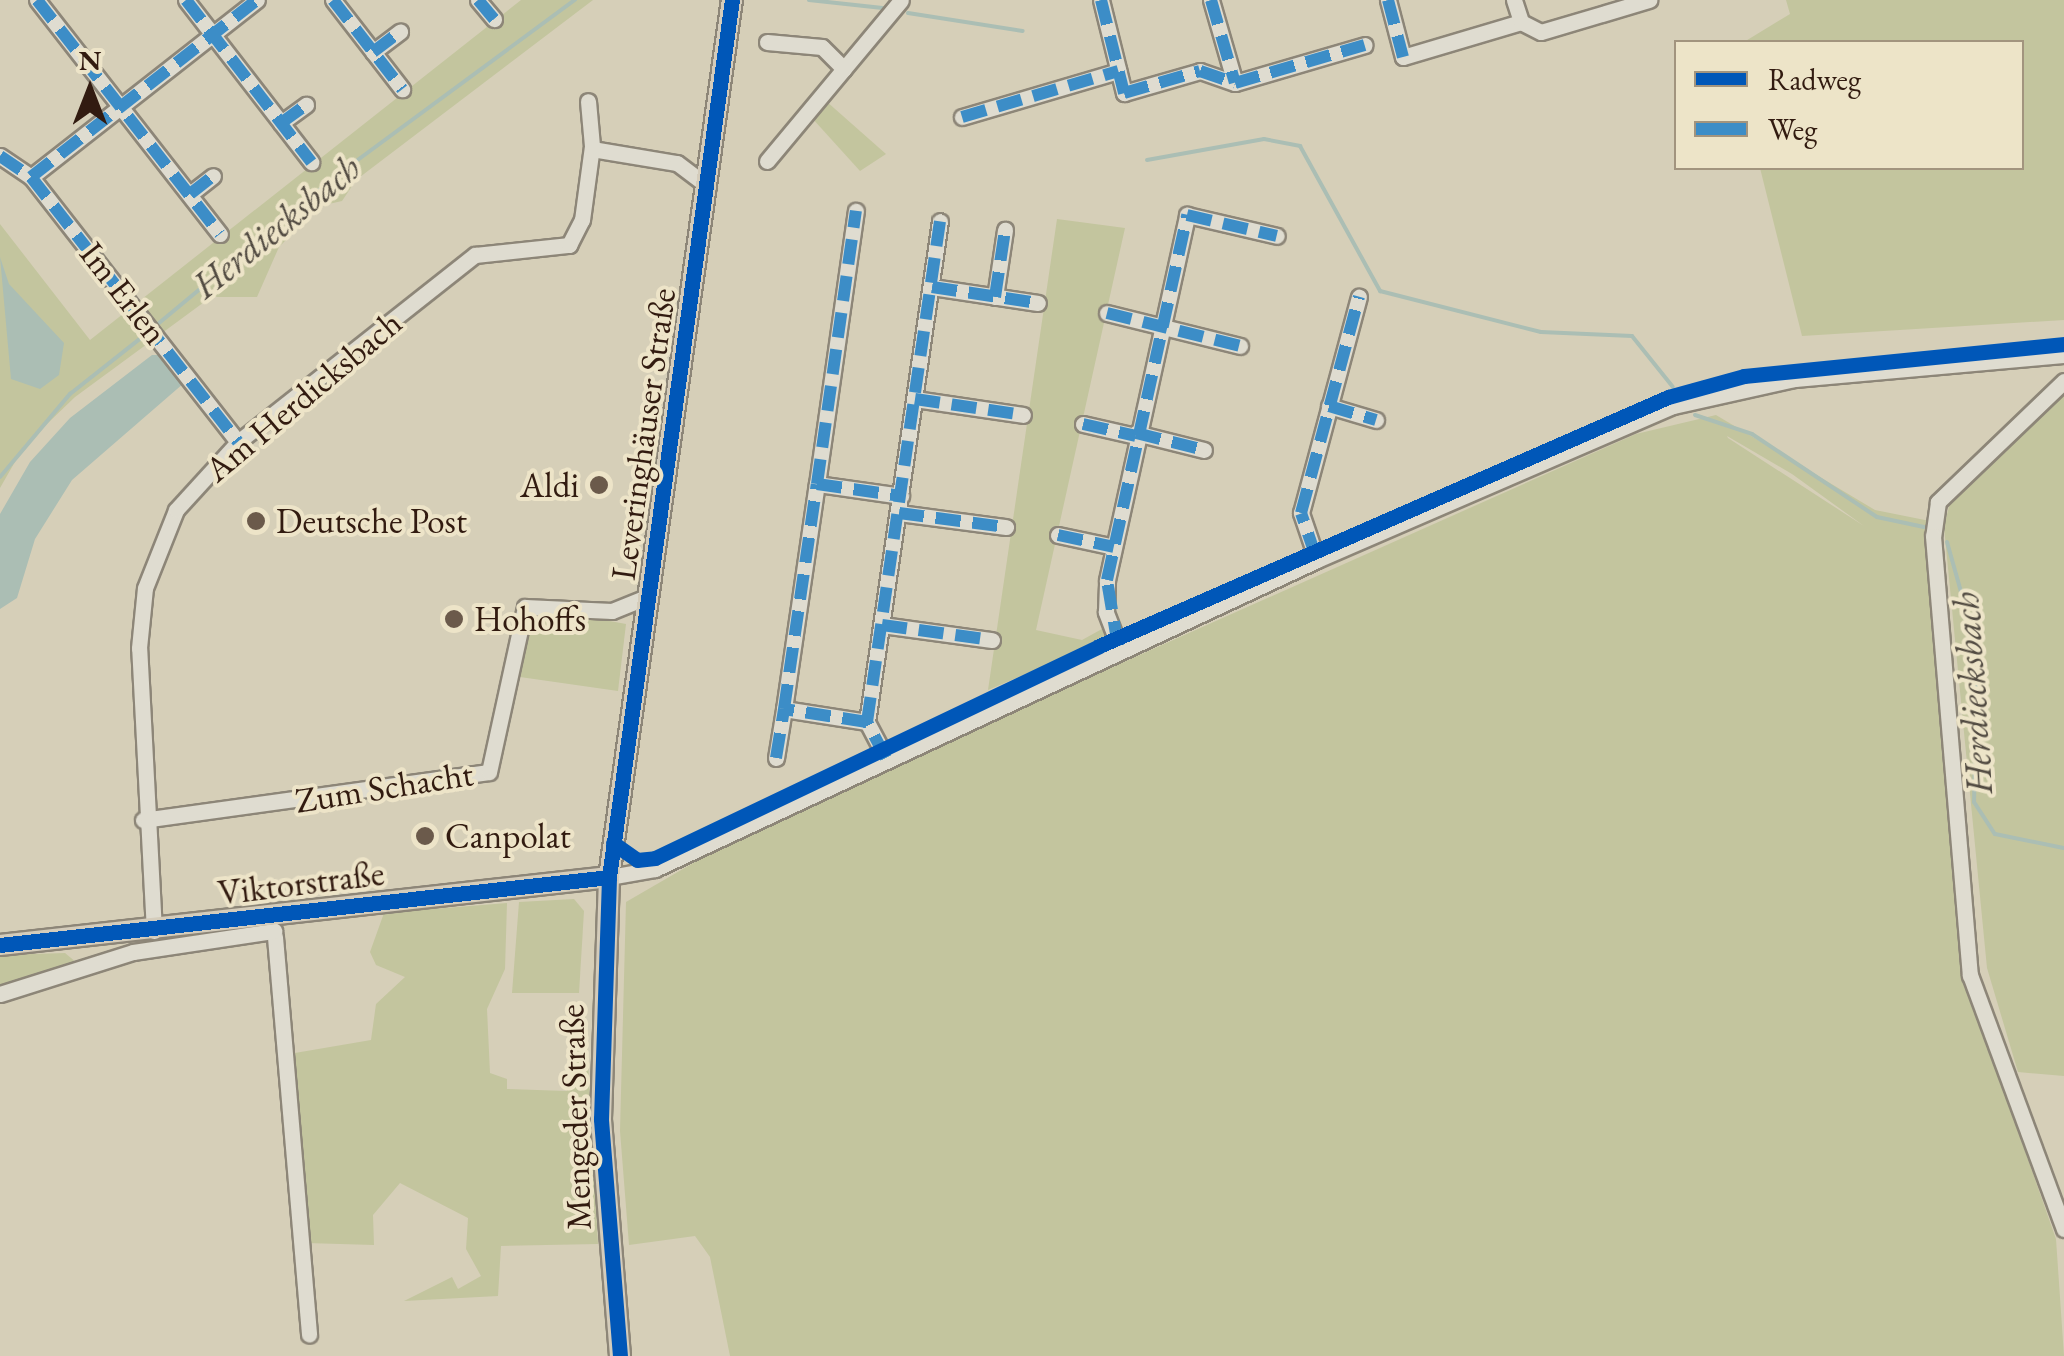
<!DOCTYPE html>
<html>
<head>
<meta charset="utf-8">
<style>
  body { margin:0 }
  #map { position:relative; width:2064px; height:1356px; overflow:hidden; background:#d6cfb8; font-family:"EB Garamond",serif }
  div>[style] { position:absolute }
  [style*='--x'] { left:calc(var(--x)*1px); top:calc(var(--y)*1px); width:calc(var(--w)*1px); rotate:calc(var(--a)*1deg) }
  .green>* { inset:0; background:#c3c59e }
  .water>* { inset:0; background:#abbeb4 }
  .stream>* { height:4px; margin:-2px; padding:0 2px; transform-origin:2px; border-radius:2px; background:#abbeb4 }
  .roads { filter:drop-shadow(2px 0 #8d8678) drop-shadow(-2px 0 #8d8678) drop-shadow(0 2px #8d8678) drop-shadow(0 -2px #8d8678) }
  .minor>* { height:15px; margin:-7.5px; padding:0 7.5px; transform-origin:7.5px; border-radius:7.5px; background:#dfdcd0 }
  .major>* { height:20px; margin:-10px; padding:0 10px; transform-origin:10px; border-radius:10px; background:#d4ccbb }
  .quiet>* { height:12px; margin-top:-6px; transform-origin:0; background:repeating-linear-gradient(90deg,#3c8dc7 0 25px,transparent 0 37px) }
  .cycleway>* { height:15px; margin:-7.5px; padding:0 7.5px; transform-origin:7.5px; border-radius:7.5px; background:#0057b8 }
  .dots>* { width:28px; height:28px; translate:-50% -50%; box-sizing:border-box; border:5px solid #ede4c8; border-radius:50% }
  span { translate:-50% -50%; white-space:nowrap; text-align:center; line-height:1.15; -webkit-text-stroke:8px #ede4c8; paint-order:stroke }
  .street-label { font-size:35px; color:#321b10 }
  .poi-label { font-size:35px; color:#321b10 }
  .right { translate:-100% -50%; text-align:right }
  .left { translate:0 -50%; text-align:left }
  .water-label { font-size:38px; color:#514a41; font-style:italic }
  .legend { position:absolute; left:1674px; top:40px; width:350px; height:130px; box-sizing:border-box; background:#ede4c8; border:2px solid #a2947e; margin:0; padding:12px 18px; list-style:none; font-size:30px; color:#321b10 }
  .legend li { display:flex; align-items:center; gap:20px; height:50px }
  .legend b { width:50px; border:2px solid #a2947e }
  .north { position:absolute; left:40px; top:40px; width:100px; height:100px; -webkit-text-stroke:8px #ede4c8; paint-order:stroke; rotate:0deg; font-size:28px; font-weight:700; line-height:40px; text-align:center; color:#321b10 }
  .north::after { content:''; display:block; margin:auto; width:35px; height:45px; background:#321b10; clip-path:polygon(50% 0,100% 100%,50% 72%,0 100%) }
</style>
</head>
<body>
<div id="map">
  <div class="green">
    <div style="clip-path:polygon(521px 0,593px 0,356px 180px,342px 201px,320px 206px,279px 247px,257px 297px,211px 297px,75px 397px,24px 446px,0 488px,0 224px,90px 340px)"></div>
    <div style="clip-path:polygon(1786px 0,2064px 0,2064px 320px,1802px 336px,1760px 168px,2022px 168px,2022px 42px,1744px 42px,1790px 14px)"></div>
    <div style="clip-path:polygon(826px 101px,886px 154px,860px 171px,812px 118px)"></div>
    <div style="clip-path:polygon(1057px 219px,1125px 228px,1036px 630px,1082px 640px,1102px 629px,1107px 639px,988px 690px)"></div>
    <div style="clip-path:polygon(2064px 393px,2064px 1076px,2018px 1072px,1987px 968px,1944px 527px,1951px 498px)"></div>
    <div style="clip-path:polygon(evenodd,1716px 415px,1875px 510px,1930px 521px,1962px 972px,2056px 1239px,2064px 1356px,730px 1356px,710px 1257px,695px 1236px,629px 1245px,620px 1131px,626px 902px,745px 833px,1135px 657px,1636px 434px,1716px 415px,1727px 436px,1792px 474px,1864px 526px,1728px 438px,1727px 436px)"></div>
    <div style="clip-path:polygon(545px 609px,626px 624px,618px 691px,520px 677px,528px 621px)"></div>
    <div style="clip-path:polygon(574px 899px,584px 911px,579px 993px,512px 993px,519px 902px)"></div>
    <div style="clip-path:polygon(507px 903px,505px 969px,487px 1009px,490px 1073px,507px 1079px,507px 1089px,566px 1091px,578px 1082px,573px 1007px,585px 1006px,598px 1244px,501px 1246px,498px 1296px,404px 1301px,452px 1277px,458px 1289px,481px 1276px,466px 1249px,468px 1218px,400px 1183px,373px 1215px,374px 1245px,306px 1243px,289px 1054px,371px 1040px,376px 1004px,405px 977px,376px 965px,370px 952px,384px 913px)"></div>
    <div style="clip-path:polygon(65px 953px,77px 963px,0 990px,0 955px)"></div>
  </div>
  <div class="water">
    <div style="clip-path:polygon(0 257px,9px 284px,64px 343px,59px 375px,40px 389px,11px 379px)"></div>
    <div style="clip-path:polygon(152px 355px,164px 355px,184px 383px,72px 480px,35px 539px,17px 598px,0 609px,0 514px,30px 462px,70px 418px)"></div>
  </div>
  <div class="stream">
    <div style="--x:809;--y:0;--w:74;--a:6.2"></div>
    <div style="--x:908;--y:13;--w:116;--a:8.9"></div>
    <div style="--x:1147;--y:160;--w:119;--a:-10.2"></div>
    <div style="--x:1264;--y:139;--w:37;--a:11"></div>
    <div style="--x:1300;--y:146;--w:166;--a:61.1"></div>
    <div style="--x:1380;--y:291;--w:166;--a:14.3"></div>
    <div style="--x:1541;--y:332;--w:91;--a:2.5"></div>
    <div style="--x:1632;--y:336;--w:65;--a:51.2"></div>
    <div style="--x:153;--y:328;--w:243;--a:-39.7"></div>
    <div style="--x:340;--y:173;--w:292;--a:-36.4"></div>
    <div style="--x:1695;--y:415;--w:60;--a:18.4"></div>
    <div style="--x:1752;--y:434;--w:150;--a:33.6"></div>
    <div style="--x:1877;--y:517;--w:48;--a:12"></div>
    <div style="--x:0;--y:477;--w:109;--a:-49.9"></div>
    <div style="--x:70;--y:394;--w:97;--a:-38.3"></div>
    <div style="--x:1947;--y:542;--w:111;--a:74.3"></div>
    <div style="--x:1977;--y:649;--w:153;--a:91.1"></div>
    <div style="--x:1974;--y:802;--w:38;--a:57"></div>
    <div style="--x:1995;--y:834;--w:70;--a:11.5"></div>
  </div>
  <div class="roads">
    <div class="minor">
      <div style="--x:37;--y:0;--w:297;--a:52"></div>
      <div style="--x:186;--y:0;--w:205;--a:52.3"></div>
      <div style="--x:333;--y:0;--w:113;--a:52.2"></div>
      <div style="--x:478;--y:0;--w:25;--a:50"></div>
      <div style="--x:1101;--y:0;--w:96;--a:76.1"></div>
      <div style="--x:1124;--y:93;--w:79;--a:-16.1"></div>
      <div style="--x:1200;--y:71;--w:37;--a:19"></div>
      <div style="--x:1235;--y:83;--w:135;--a:-16.3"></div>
      <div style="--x:1211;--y:0;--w:86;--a:73.9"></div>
      <div style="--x:1388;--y:0;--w:59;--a:75.3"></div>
      <div style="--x:1403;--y:57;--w:123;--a:-16.5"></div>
      <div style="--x:1514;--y:0;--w:23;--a:72"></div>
      <div style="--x:1521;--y:22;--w:22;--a:27"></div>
      <div style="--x:1541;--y:32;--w:113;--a:-16.5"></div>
      <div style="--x:767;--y:42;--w:55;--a:5.2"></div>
      <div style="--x:822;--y:47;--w:31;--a:45"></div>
      <div style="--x:373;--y:52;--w:34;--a:-37"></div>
      <div style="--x:962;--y:117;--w:163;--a:-16.4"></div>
      <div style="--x:281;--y:123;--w:31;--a:-36"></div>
      <div style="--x:592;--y:149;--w:86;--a:9.4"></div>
      <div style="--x:677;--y:163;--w:39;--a:37"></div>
      <div style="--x:0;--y:156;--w:37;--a:34"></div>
      <div style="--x:31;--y:177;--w:336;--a:52"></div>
      <div style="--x:767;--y:161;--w:209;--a:-50.2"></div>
      <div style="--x:31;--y:177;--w:287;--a:-38.1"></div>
      <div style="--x:190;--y:194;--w:29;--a:-38"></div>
      <div style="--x:932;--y:287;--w:107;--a:8.6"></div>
      <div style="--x:995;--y:297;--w:68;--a:-81.5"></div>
      <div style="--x:1107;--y:313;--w:137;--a:13.9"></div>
      <div style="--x:2064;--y:381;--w:175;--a:136.2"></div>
      <div style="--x:1938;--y:502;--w:34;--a:98"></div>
      <div style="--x:1933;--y:536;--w:441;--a:85.2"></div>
      <div style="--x:1970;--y:975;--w:271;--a:69.7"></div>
      <div style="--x:915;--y:399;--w:109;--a:8.4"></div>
      <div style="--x:1329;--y:406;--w:49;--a:16.6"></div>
      <div style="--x:1083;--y:424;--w:54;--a:12.8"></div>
      <div style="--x:1136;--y:433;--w:70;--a:14"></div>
      <div style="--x:817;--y:484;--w:276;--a:-81.9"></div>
      <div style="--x:899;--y:513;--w:108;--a:7.5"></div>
      <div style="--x:1058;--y:535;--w:57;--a:12.1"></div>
      <div style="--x:1317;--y:560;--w:50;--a:-108.8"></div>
      <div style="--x:1301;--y:513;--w:224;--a:-75"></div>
      <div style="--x:882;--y:625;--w:111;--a:7.8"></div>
      <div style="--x:1120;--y:649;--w:40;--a:-111"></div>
      <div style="--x:1106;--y:612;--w:32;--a:-88"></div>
      <div style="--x:1107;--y:580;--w:374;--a:-77.6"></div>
      <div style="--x:1187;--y:215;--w:92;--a:13.1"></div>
      <div style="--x:867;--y:722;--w:84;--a:-171.1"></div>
      <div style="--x:784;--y:709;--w:227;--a:-81.7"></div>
      <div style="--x:817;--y:484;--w:85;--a:8.1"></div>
      <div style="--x:776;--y:758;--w:50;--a:-80.7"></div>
      <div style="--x:886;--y:758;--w:41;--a:-117.8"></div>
      <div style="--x:867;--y:722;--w:506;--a:-81.71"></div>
      <div style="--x:143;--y:820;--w:349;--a:-7.9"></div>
      <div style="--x:489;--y:772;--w:169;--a:-77.7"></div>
      <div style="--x:525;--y:607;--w:87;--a:2.6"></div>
      <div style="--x:612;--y:611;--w:40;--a:-22"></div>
      <div style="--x:609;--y:877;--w:47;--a:-9.9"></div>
      <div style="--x:655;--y:869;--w:731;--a:-25.02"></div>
      <div style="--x:1317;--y:560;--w:388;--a:-23.4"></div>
      <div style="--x:1673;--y:406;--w:124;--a:-12.6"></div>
      <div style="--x:1794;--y:379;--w:271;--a:-5.1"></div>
      <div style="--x:154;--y:931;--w:283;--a:-93"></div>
      <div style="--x:139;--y:648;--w:60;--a:-84.3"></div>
      <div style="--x:145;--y:588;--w:84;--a:-68.3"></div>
      <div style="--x:176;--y:510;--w:92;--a:-47.6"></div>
      <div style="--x:238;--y:442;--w:302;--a:-38.3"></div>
      <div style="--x:475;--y:255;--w:95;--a:-6.1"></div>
      <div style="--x:569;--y:245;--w:28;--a:-63"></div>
      <div style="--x:582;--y:220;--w:75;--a:-82.3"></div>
      <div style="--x:592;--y:146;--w:45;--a:-95.1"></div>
      <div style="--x:275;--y:937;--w:399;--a:85.1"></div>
      <div style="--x:0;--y:994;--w:139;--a:-17.5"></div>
      <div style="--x:133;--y:952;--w:143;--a:-8.5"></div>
    </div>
    <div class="major">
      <div style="--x:0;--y:945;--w:613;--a:-6.37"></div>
      <div style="--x:620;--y:1356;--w:238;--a:-94.6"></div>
      <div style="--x:601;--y:1119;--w:242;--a:-88.1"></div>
      <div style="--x:609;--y:877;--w:886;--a:-82.02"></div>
    </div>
  </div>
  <div class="quiet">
    <div style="--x:37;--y:0;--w:297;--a:52"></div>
    <div style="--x:186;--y:0;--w:205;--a:52.3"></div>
    <div style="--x:333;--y:0;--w:113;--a:52.2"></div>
    <div style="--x:478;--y:0;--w:25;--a:50"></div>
    <div style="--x:1101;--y:0;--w:96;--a:76.1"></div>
    <div style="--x:1124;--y:93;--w:79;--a:-16.1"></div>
    <div style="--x:1200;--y:71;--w:37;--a:19"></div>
    <div style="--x:1235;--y:83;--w:135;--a:-16.3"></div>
    <div style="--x:1211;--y:0;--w:86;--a:73.9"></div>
    <div style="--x:1388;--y:0;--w:59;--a:75.3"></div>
    <div style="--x:373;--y:52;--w:34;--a:-37"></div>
    <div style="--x:962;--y:117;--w:163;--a:-16.4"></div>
    <div style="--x:281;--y:123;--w:31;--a:-36"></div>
    <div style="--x:0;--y:156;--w:37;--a:34"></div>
    <div style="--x:31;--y:177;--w:336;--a:52"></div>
    <div style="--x:31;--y:177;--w:287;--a:-38.1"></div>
    <div style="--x:190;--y:194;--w:29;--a:-38"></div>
    <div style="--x:932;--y:287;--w:107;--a:8.6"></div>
    <div style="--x:995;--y:297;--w:68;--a:-81.5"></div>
    <div style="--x:1107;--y:313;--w:137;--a:13.9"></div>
    <div style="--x:915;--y:399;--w:109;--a:8.4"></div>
    <div style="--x:1329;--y:406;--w:49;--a:16.6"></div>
    <div style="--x:1083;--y:424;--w:54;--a:12.8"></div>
    <div style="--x:1136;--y:433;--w:70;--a:14"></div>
    <div style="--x:817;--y:484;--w:276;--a:-81.9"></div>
    <div style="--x:899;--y:513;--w:108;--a:7.5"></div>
    <div style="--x:1058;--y:535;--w:57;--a:12.1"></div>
    <div style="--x:1316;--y:557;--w:46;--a:-108.8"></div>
    <div style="--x:1301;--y:513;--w:224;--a:-75"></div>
    <div style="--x:882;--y:625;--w:111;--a:7.8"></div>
    <div style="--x:1118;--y:646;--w:67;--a:-99.5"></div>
    <div style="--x:1107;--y:580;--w:374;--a:-77.6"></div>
    <div style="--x:1187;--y:215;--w:92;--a:13.1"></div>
    <div style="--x:867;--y:722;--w:84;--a:-171.1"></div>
    <div style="--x:784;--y:709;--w:227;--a:-81.7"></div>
    <div style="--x:817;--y:484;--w:85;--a:8.1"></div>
    <div style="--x:776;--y:758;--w:50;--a:-80.7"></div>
    <div style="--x:886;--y:758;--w:41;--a:-117.8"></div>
    <div style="--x:867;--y:722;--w:506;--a:-81.71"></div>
  </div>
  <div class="cycleway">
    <div style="--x:613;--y:843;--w:29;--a:35"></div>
    <div style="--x:637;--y:860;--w:18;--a:-6"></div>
    <div style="--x:655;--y:858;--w:492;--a:-25.5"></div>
    <div style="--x:1099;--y:646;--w:621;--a:-23.63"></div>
    <div style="--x:1668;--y:397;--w:79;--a:-15.4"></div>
    <div style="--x:1744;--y:376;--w:322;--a:-5.7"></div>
    <div style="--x:0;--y:945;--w:613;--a:-6.37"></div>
    <div style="--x:620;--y:1356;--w:238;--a:-94.6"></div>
    <div style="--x:601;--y:1119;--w:242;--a:-88.1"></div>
    <div style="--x:609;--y:877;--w:886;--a:-82.02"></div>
  </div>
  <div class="dots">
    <div style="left:599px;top:485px;background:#6b5a4b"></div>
    <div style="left:256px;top:521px;background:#6b5a4b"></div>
    <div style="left:454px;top:619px;background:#6b5a4b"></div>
    <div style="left:425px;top:836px;background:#6b5a4b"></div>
  </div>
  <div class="street-label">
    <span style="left:124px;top:293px;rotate:52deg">Im Erlen</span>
    <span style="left:303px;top:396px;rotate:-40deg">Am Herdicksbach</span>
    <span style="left:643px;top:434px;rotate:-82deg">Leveringhäuser Straße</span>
    <span style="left:384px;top:787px;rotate:-9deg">Zum Schacht</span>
    <span style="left:301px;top:883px;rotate:-7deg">Viktorstraße</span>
    <span style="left:575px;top:1117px;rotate:-92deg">Mengeder Straße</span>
  </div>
  <div class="poi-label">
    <span class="right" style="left:579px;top:485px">Aldi</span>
    <span class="left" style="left:276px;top:521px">Deutsche Post</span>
    <span class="left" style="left:474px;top:619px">Hohoffs</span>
    <span class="left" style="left:445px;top:836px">Canpolat</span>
  </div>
  <div class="water-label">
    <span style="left:276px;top:226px;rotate:-39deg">Herdiecksbach</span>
    <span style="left:1972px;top:693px;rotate:-94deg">Herdiecksbach</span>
  </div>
  <ul class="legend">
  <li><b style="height:12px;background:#0057b8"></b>Radweg</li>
  <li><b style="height:12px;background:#3c8dc7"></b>Weg</li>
  </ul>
  <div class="north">N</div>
</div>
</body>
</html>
